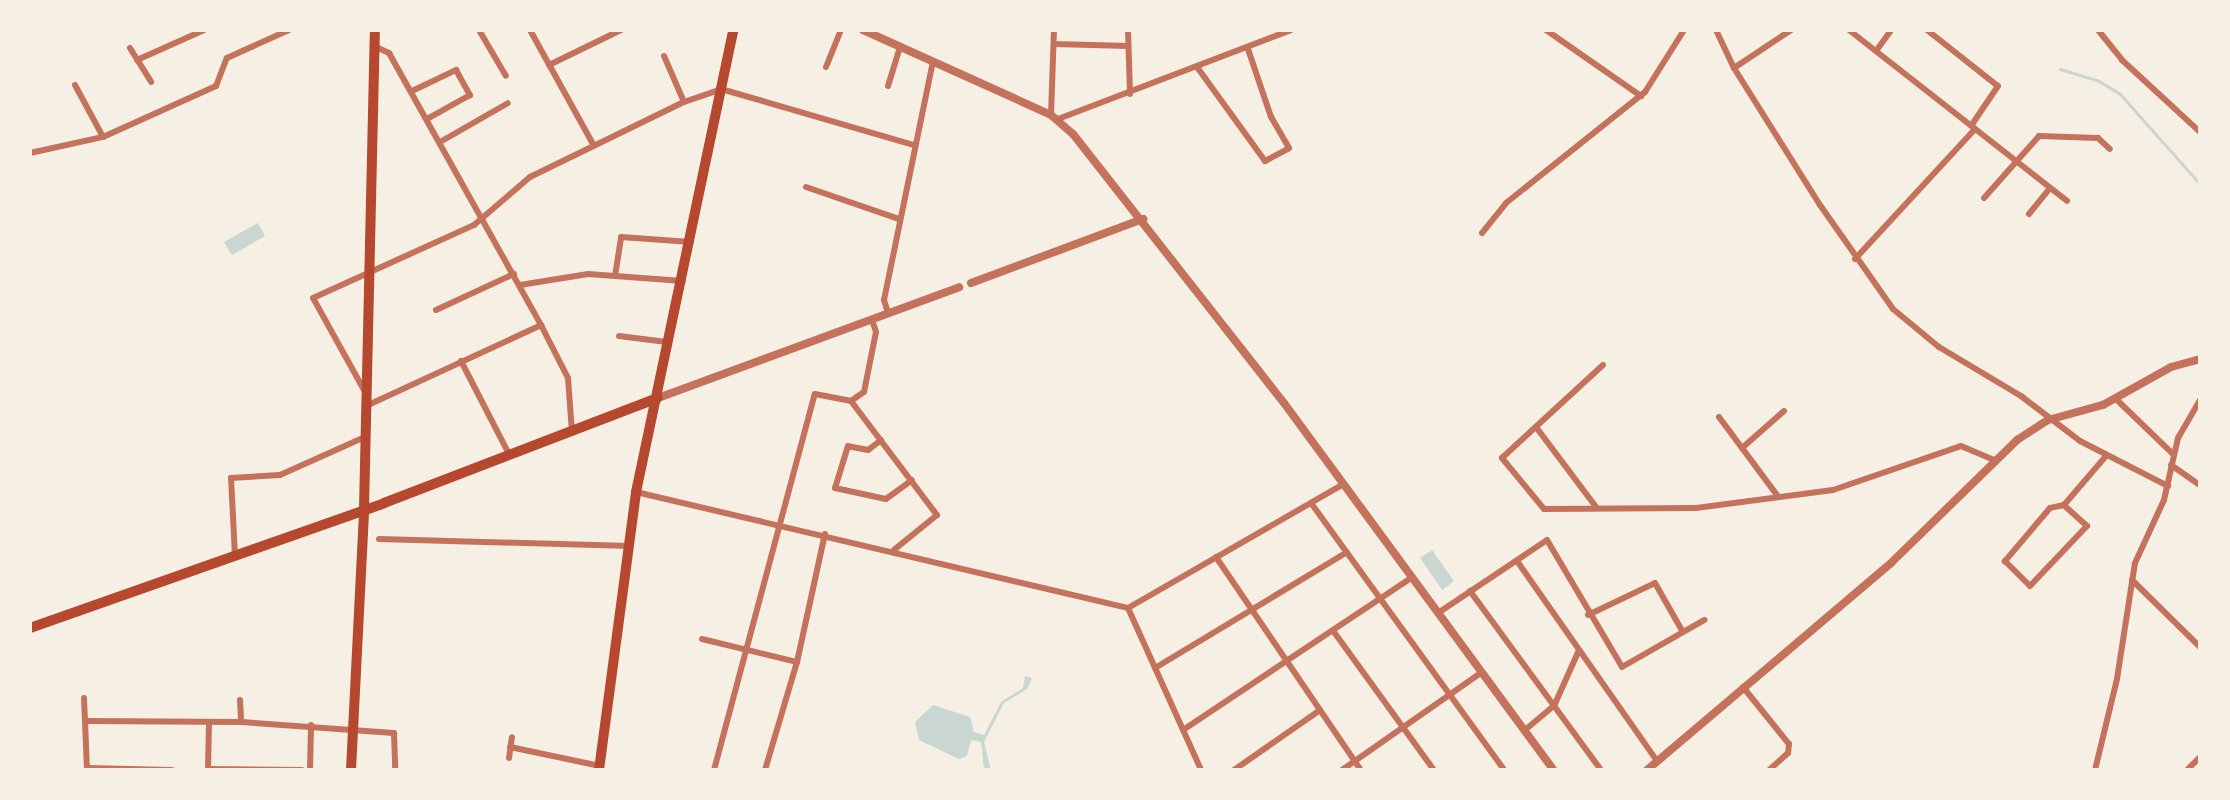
<!DOCTYPE html>
<html>
<head>
<meta charset="utf-8">
<style>
  body { margin:0 }
  #map { position:relative; width:2230px; height:800px; overflow:hidden; background:#f6efe4; font-family:"Times New Roman",serif }
  div>[style] { position:absolute }
  [style*='--x'] { left:calc(var(--x)*1px); top:calc(var(--y)*1px); width:calc(var(--w)*1px); rotate:calc(var(--a)*1deg) }
  .water>* { inset:0; background:#c9d6d2 }
  .stream>* { height:3px; margin:-1.5px; padding:0 1.5px; transform-origin:1.5px; border-radius:1.5px; background:#c9d6d2 }
  .minor>* { height:6px; margin:-3px; padding:0 3px; transform-origin:3px; border-radius:3px; background:#c5725c }
  .tertiary>* { height:8px; margin:-4px; padding:0 4px; transform-origin:4px; border-radius:4px; background:#c5725c }
  .primary>* { height:10px; margin:-5px; padding:0 5px; transform-origin:5px; border-radius:5px; background:#b5482f }
  span { translate:-50% -50%; white-space:nowrap; text-align:center; line-height:1.15; -webkit-text-stroke:6px #f6efe4; paint-order:stroke }
  .frame { position:absolute; inset:0; border:32px solid #f6efe4; pointer-events:none }
</style>
</head>
<body>
<div id="map">
  <div class="water">
    <div style="clip-path:polygon(258px 223px,265px 236px,232px 255px,224px 242px)"></div>
    <div style="clip-path:polygon(1432px 550px,1454px 581px,1442px 590px,1420px 558px)"></div>
    <div style="clip-path:polygon(1025px 676px,1032px 678px,1027px 689px,1004px 703px,984px 742px,991px 770px,984px 768px,981px 742px,971px 740px,967px 756px,959px 759px,919px 740px,915px 722px,933px 705px,970px 717px,974px 732px,984px 735px,1001px 702px,1023px 688px)"></div>
  </div>
  <div class="stream">
    <div style="--x:2060;--y:69;--w:39;--a:17"></div>
    <div style="--x:2097;--y:80;--w:27;--a:31"></div>
    <div style="--x:2120;--y:94;--w:120;--a:48.4"></div>
  </div>
  <div class="minor">
    <div style="--x:479;--y:30;--w:53;--a:59.6"></div>
    <div style="--x:530;--y:30;--w:132;--a:61.1"></div>
    <div style="--x:1128;--y:30;--w:64;--a:88.2"></div>
    <div style="--x:1546;--y:30;--w:116;--a:34.8"></div>
    <div style="--x:1716;--y:30;--w:42;--a:64.7"></div>
    <div style="--x:1734;--y:68;--w:162;--a:57.9"></div>
    <div style="--x:1820;--y:205;--w:127;--a:54.9"></div>
    <div style="--x:1893;--y:309;--w:60;--a:39.6"></div>
    <div style="--x:1939;--y:347;--w:96;--a:30.9"></div>
    <div style="--x:2021;--y:396;--w:74;--a:37.3"></div>
    <div style="--x:2080;--y:441;--w:99;--a:27.1"></div>
    <div style="--x:1849;--y:30;--w:277;--a:38.1"></div>
    <div style="--x:1927;--y:30;--w:90;--a:38.3"></div>
    <div style="--x:1998;--y:86;--w:48;--a:124"></div>
    <div style="--x:2098;--y:30;--w:38;--a:51"></div>
    <div style="--x:2122;--y:60;--w:106;--a:42.7"></div>
    <div style="--x:1054;--y:44;--w:74;--a:1.5"></div>
    <div style="--x:374;--y:46;--w:17;--a:25"></div>
    <div style="--x:389;--y:53;--w:312;--a:60.8"></div>
    <div style="--x:541;--y:325;--w:59;--a:63"></div>
    <div style="--x:568;--y:378;--w:54;--a:85.8"></div>
    <div style="--x:130;--y:48;--w:40;--a:58"></div>
    <div style="--x:1876;--y:51;--w:26;--a:-54"></div>
    <div style="--x:664;--y:56;--w:50;--a:66.5"></div>
    <div style="--x:137;--y:60;--w:73;--a:-24.1"></div>
    <div style="--x:549;--y:65;--w:80;--a:-25.9"></div>
    <div style="--x:826;--y:67;--w:40;--a:-68"></div>
    <div style="--x:1197;--y:67;--w:116;--a:54.1"></div>
    <div style="--x:1265;--y:161;--w:27;--a:-28"></div>
    <div style="--x:1289;--y:148;--w:36;--a:-120"></div>
    <div style="--x:1271;--y:117;--w:72;--a:-108.7"></div>
    <div style="--x:1734;--y:68;--w:69;--a:-33.7"></div>
    <div style="--x:75;--y:85;--w:59;--a:61.7"></div>
    <div style="--x:888;--y:86;--w:41;--a:-72.9"></div>
    <div style="--x:412;--y:91;--w:49;--a:-25.5"></div>
    <div style="--x:456;--y:70;--w:29;--a:61"></div>
    <div style="--x:470;--y:95;--w:49;--a:150.8"></div>
    <div style="--x:1051;--y:115;--w:85;--a:-88"></div>
    <div style="--x:1058;--y:119;--w:249;--a:-20.9"></div>
    <div style="--x:440;--y:142;--w:78;--a:-29.8"></div>
    <div style="--x:30;--y:153;--w:75;--a:-12.4"></div>
    <div style="--x:103;--y:137;--w:124;--a:-24.3"></div>
    <div style="--x:216;--y:86;--w:30;--a:-69"></div>
    <div style="--x:227;--y:58;--w:68;--a:-24.3"></div>
    <div style="--x:806;--y:187;--w:98;--a:19"></div>
    <div style="--x:1984;--y:198;--w:83;--a:-48.4"></div>
    <div style="--x:2039;--y:136;--w:59;--a:1.9"></div>
    <div style="--x:2098;--y:138;--w:16;--a:43"></div>
    <div style="--x:2029;--y:214;--w:33;--a:-51"></div>
    <div style="--x:1482;--y:233;--w:38;--a:-51"></div>
    <div style="--x:1506;--y:203;--w:178;--a:-38.6"></div>
    <div style="--x:1645;--y:92;--w:73;--a:-57.8"></div>
    <div style="--x:1855;--y:259;--w:177;--a:-47.3"></div>
    <div style="--x:615;--y:276;--w:39;--a:-81"></div>
    <div style="--x:621;--y:237;--w:70;--a:4.1"></div>
    <div style="--x:520;--y:285;--w:69;--a:-9.2"></div>
    <div style="--x:588;--y:274;--w:95;--a:4.2"></div>
    <div style="--x:436;--y:310;--w:86;--a:-24.8"></div>
    <div style="--x:888;--y:313;--w:14;--a:-107"></div>
    <div style="--x:884;--y:300;--w:244;--a:-78.4"></div>
    <div style="--x:619;--y:336;--w:48;--a:7.1"></div>
    <div style="--x:461;--y:361;--w:107;--a:62.7"></div>
    <div style="--x:1603;--y:365;--w:137;--a:137.4"></div>
    <div style="--x:1502;--y:458;--w:66;--a:50.5"></div>
    <div style="--x:1544;--y:509;--w:152;--a:-0.4"></div>
    <div style="--x:1696;--y:508;--w:138;--a:-7.5"></div>
    <div style="--x:1833;--y:490;--w:135;--a:-19"></div>
    <div style="--x:1961;--y:446;--w:36;--a:23"></div>
    <div style="--x:364;--y:390;--w:105;--a:-119"></div>
    <div style="--x:313;--y:298;--w:177;--a:-24.4"></div>
    <div style="--x:474;--y:225;--w:74;--a:-40.6"></div>
    <div style="--x:530;--y:177;--w:171;--a:-26"></div>
    <div style="--x:684;--y:102;--w:39;--a:-19"></div>
    <div style="--x:721;--y:89;--w:201;--a:16.2"></div>
    <div style="--x:2116;--y:399;--w:79;--a:44"></div>
    <div style="--x:851;--y:401;--w:16;--a:-35"></div>
    <div style="--x:864;--y:392;--w:61;--a:-78.7"></div>
    <div style="--x:876;--y:332;--w:13;--a:-108"></div>
    <div style="--x:366;--y:406;--w:193;--a:-24.8"></div>
    <div style="--x:1719;--y:417;--w:97;--a:53.4"></div>
    <div style="--x:1536;--y:427;--w:100;--a:53.1"></div>
    <div style="--x:881;--y:440;--w:16;--a:142"></div>
    <div style="--x:868;--y:450;--w:20;--a:-169"></div>
    <div style="--x:848;--y:446;--w:44;--a:107.2"></div>
    <div style="--x:835;--y:488;--w:52;--a:12.2"></div>
    <div style="--x:886;--y:499;--w:32;--a:-36"></div>
    <div style="--x:1742;--y:448;--w:56;--a:-41.4"></div>
    <div style="--x:2171;--y:465;--w:35;--a:35"></div>
    <div style="--x:636;--y:492;--w:505;--a:13.27"></div>
    <div style="--x:1128;--y:608;--w:249;--a:-29.9"></div>
    <div style="--x:1311;--y:503;--w:329;--a:54.1"></div>
    <div style="--x:2064;--y:505;--w:14;--a:168"></div>
    <div style="--x:2050;--y:508;--w:70;--a:130.3"></div>
    <div style="--x:2005;--y:561;--w:35;--a:45"></div>
    <div style="--x:2030;--y:586;--w:83;--a:-46.5"></div>
    <div style="--x:2087;--y:526;--w:31;--a:-138"></div>
    <div style="--x:2064;--y:505;--w:65;--a:-49.4"></div>
    <div style="--x:379;--y:539;--w:251;--a:1.6"></div>
    <div style="--x:235;--y:556;--w:78;--a:-92.9"></div>
    <div style="--x:231;--y:478;--w:49;--a:-3.5"></div>
    <div style="--x:280;--y:475;--w:93;--a:-24.1"></div>
    <div style="--x:1216;--y:557;--w:258;--a:55.8"></div>
    <div style="--x:1517;--y:561;--w:244;--a:55"></div>
    <div style="--x:2132;--y:580;--w:95;--a:44.6"></div>
    <div style="--x:1470;--y:591;--w:222;--a:53.8"></div>
    <div style="--x:1128;--y:608;--w:178;--a:65.7"></div>
    <div style="--x:1438;--y:613;--w:131;--a:-33.8"></div>
    <div style="--x:1547;--y:540;--w:147;--a:59.4"></div>
    <div style="--x:1622;--y:667;--w:95;--a:-29.8"></div>
    <div style="--x:1588;--y:615;--w:74;--a:-25.5"></div>
    <div style="--x:1655;--y:583;--w:56;--a:60.3"></div>
    <div style="--x:1334;--y:632;--w:170;--a:54.1"></div>
    <div style="--x:702;--y:639;--w:98;--a:13.6"></div>
    <div style="--x:1155;--y:668;--w:224;--a:-31.1"></div>
    <div style="--x:1743;--y:687;--w:73;--a:51.1"></div>
    <div style="--x:1789;--y:744;--w:9;--a:96"></div>
    <div style="--x:1788;--y:753;--w:25;--a:138"></div>
    <div style="--x:84;--y:698;--w:72;--a:87.6"></div>
    <div style="--x:240;--y:700;--w:22;--a:87"></div>
    <div style="--x:85;--y:721;--w:156;--a:0.4"></div>
    <div style="--x:241;--y:722;--w:153;--a:4.1"></div>
    <div style="--x:394;--y:733;--w:37;--a:88"></div>
    <div style="--x:209;--y:722;--w:47;--a:91.2"></div>
    <div style="--x:208;--y:769;--w:94;--a:0.6"></div>
    <div style="--x:1183;--y:730;--w:275;--a:-33.7"></div>
    <div style="--x:1525;--y:730;--w:38;--a:-40"></div>
    <div style="--x:1554;--y:706;--w:61;--a:-65.9"></div>
    <div style="--x:510;--y:747;--w:92;--a:11.9"></div>
    <div style="--x:509;--y:758;--w:21;--a:-82"></div>
    <div style="--x:87;--y:768;--w:85;--a:1.3"></div>
    <div style="--x:310;--y:770;--w:45;--a:-88.7"></div>
    <div style="--x:714;--y:770;--w:389;--a:-75"></div>
    <div style="--x:815;--y:394;--w:37;--a:11"></div>
    <div style="--x:851;--y:401;--w:143;--a:53"></div>
    <div style="--x:937;--y:515;--w:55;--a:140.9"></div>
    <div style="--x:765;--y:770;--w:113;--a:-73.5"></div>
    <div style="--x:797;--y:662;--w:131;--a:-77.7"></div>
    <div style="--x:1234;--y:770;--w:105;--a:-34.9"></div>
    <div style="--x:1342;--y:770;--w:171;--a:-35"></div>
    <div style="--x:2095;--y:770;--w:94;--a:-76.4"></div>
    <div style="--x:2117;--y:679;--w:117;--a:-81.2"></div>
    <div style="--x:2135;--y:563;--w:69;--a:-65.3"></div>
    <div style="--x:2164;--y:500;--w:64;--a:-77.3"></div>
    <div style="--x:2178;--y:438;--w:44;--a:-59.9"></div>
    <div style="--x:2187;--y:770;--w:18;--a:-45"></div>
  </div>
  <div class="tertiary">
    <div style="--x:863;--y:30;--w:206;--a:24.3"></div>
    <div style="--x:1051;--y:115;--w:29;--a:41"></div>
    <div style="--x:1073;--y:134;--w:342;--a:51.9"></div>
    <div style="--x:1284;--y:403;--w:456;--a:53.7"></div>
    <div style="--x:971;--y:283;--w:184;--a:-20.4"></div>
    <div style="--x:658;--y:398;--w:321;--a:-20.2"></div>
    <div style="--x:1647;--y:770;--w:321;--a:-40.3"></div>
    <div style="--x:1892;--y:562;--w:175;--a:-44.3"></div>
    <div style="--x:2017;--y:440;--w:37;--a:-33"></div>
    <div style="--x:2048;--y:420;--w:57;--a:-15.3"></div>
    <div style="--x:2103;--y:405;--w:78;--a:-29.2"></div>
    <div style="--x:2171;--y:367;--w:30;--a:-15"></div>
  </div>
  <div class="primary">
    <div style="--x:30;--y:628;--w:375;--a:-19.4"></div>
    <div style="--x:384;--y:503;--w:293;--a:-21"></div>
    <div style="--x:351;--y:770;--w:261;--a:-87.1"></div>
    <div style="--x:364;--y:509;--w:479;--a:-88.7"></div>
    <div style="--x:599;--y:770;--w:280;--a:-82.4"></div>
    <div style="--x:636;--y:492;--w:472;--a:-78.1"></div>
  </div>
  <div class="frame"></div>
</div>
</body>
</html>
